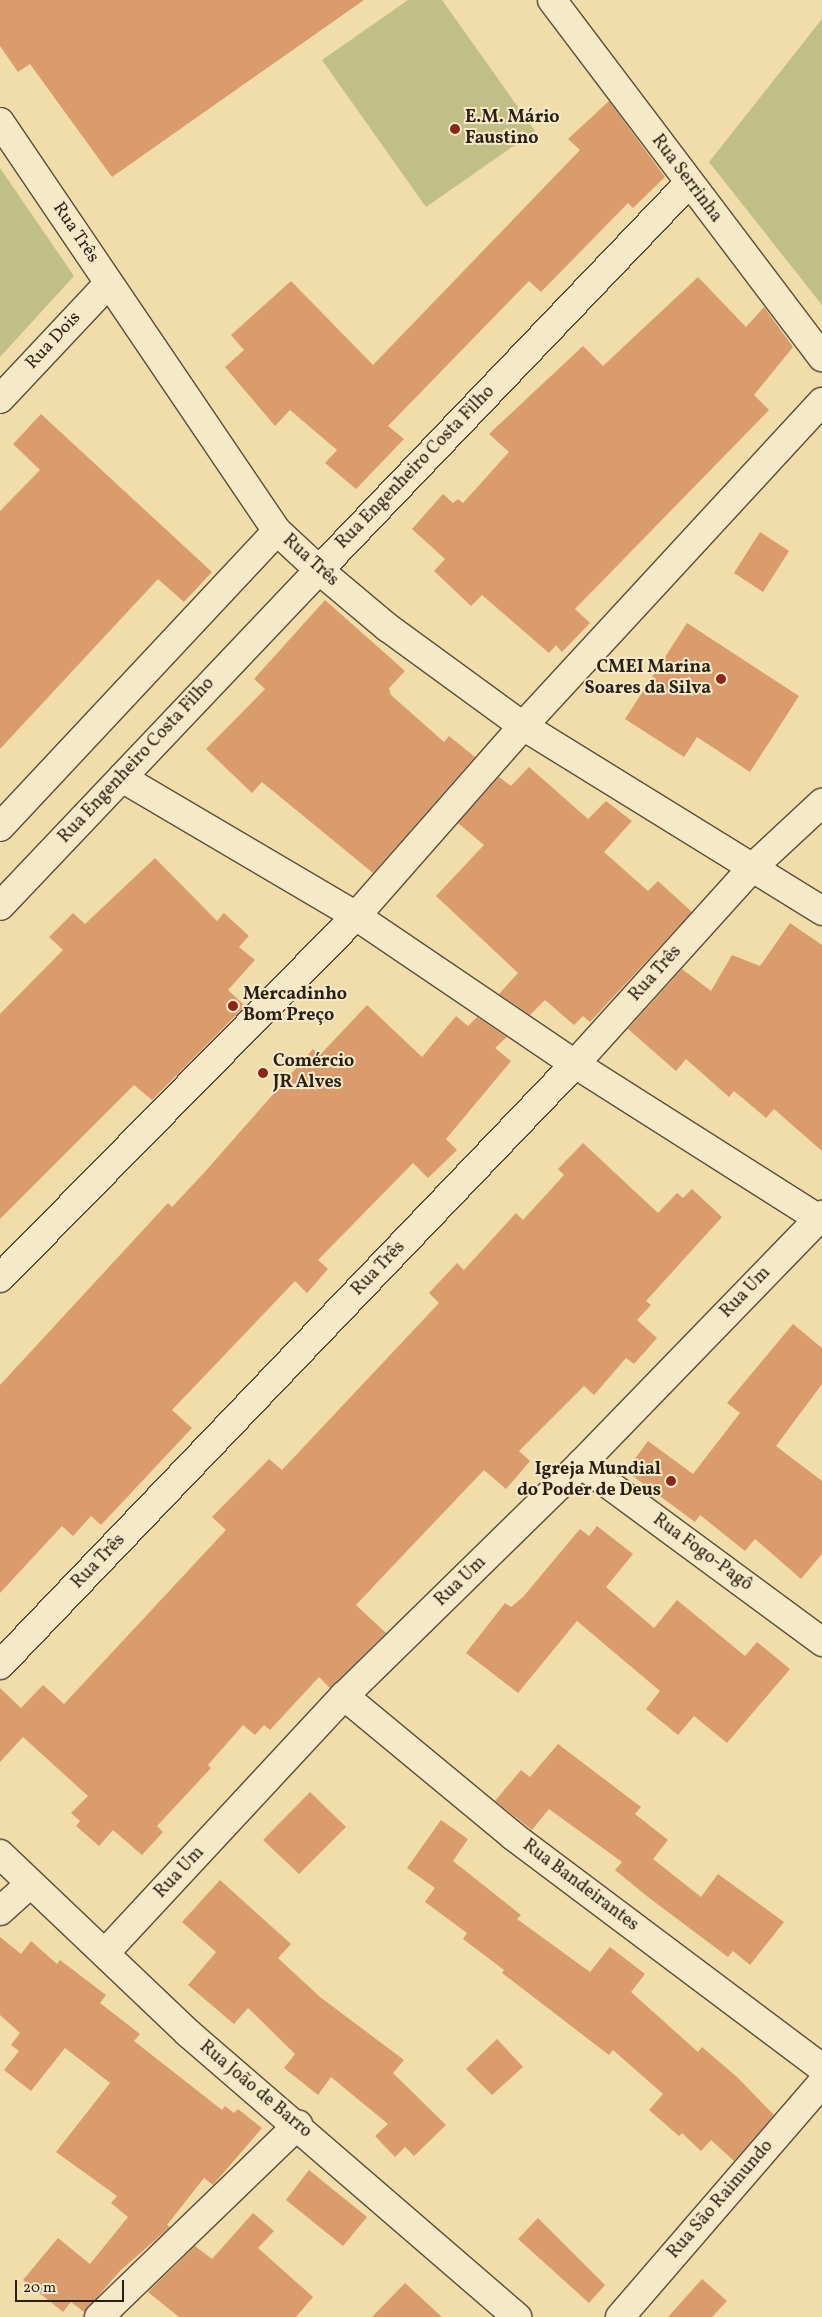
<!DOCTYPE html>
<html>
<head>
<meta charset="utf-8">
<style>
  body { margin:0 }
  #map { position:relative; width:822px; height:2317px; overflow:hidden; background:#f1ddaa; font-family:Vollkorn,serif }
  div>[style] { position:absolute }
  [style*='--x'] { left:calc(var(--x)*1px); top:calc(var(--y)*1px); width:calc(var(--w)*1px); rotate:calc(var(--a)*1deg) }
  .green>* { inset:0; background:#c0bf85 }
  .building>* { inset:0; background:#db9c6d }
  .roads { filter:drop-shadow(1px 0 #5b4e3a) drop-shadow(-1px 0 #5b4e3a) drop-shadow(0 1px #5b4e3a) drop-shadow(0 -1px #5b4e3a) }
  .street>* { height:28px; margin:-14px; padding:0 14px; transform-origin:14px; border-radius:14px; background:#f6e9c8 }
  .secondary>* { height:28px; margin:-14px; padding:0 14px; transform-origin:14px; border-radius:14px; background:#f6e9c8 }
  .dots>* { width:14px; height:14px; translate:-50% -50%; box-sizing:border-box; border:2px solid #f6e9c8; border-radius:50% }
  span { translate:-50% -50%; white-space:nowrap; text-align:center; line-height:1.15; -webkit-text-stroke:4px #f6e9c8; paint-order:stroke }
  .poi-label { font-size:18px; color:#291f14; font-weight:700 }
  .left { translate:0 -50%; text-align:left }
  .right { translate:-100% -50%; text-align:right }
  .street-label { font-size:18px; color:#291f14 }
  .scale { position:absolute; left:15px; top:2280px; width:109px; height:22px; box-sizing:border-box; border:2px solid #291f14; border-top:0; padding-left:6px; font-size:15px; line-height:18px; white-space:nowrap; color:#291f14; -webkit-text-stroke:4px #f6e9c8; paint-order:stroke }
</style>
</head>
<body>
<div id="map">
  <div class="green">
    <div style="clip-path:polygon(408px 0,442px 0,535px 131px,426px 207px,322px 60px)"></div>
    <div style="clip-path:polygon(822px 19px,822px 305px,709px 162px)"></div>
    <div style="clip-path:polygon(0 168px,74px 276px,0 357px)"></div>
  </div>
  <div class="building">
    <div style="clip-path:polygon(0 0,364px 0,112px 177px,30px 64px,18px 72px,0 46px)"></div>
    <div style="clip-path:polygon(609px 101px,665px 177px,633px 208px,628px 203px,541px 292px,529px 281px,388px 426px,404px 439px,356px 489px,325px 463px,337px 450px,290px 410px,275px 426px,225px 367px,244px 350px,231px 335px,291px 281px,373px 365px,580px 150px,568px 139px)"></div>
    <div style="clip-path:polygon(698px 277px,746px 327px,764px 307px,793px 347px,754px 395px,769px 410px,575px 609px,590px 623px,562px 652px,556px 645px,549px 653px,482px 595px,471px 606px,434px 571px,445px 559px,412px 529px,443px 494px,453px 503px,458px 499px,463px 503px,509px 452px,489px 434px,583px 346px,603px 366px)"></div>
    <div style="clip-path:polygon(41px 414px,212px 572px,184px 602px,158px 579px,0 749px,0 511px,40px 470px,13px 444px)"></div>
    <div style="clip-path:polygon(760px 532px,789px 551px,763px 592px,734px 573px)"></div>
    <div style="clip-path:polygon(325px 600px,405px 671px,389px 688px,391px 695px,444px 742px,449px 736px,475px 757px,373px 873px,262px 782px,252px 793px,206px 749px,265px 689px,254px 679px)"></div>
    <div style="clip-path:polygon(687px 623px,799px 696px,750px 772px,697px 737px,684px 757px,625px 719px)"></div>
    <div style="clip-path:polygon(529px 767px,588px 819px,606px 801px,632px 821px,604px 852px,648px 891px,658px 881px,692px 912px,590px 1022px,583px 1016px,574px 1025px,545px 1000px,530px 1015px,499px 994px,518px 973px,436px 896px,484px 845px,458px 823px,499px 777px,511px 786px)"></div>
    <div style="clip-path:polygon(155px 858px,217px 921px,224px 913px,249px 936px,239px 947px,255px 960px,228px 990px,245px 1006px,152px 1100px,134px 1085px,0 1219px,0 1014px,63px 950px,49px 937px,73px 913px,85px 924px)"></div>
    <div style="clip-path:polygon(790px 923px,822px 945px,822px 1151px,774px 1109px,766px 1118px,734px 1091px,729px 1097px,686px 1059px,676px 1071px,628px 1029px,682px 969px,711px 991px,732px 955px,760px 966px)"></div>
    <div style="clip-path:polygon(367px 1005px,422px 1057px,456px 1016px,468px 1026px,477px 1017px,507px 1037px,495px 1048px,511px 1061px,446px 1139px,457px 1150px,428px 1178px,413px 1163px,318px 1260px,328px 1269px,307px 1293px,295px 1281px,172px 1410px,192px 1428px,101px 1525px,91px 1516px,73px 1536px,62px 1526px,0 1593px,0 1385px,168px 1203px,172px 1207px,202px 1175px,313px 1049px,320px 1055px)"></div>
    <div style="clip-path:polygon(583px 1143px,658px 1213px,677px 1193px,683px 1198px,692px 1189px,722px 1217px,646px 1301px,651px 1305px,637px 1320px,657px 1338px,634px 1364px,626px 1358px,594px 1395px,584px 1386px,519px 1451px,530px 1461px,506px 1489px,484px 1470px,387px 1572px,356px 1605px,386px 1633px,330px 1688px,319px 1677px,270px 1730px,264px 1725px,255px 1735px,243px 1725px,208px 1765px,211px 1768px,157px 1826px,163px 1832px,142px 1855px,113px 1830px,99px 1846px,76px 1826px,80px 1821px,71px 1813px,88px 1796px,23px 1737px,0 1762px,0 1688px,21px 1708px,43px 1685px,64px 1704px,226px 1530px,212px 1517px,269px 1459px,282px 1470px,439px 1303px,429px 1293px,457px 1263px,464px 1270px,516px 1213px,523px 1220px,564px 1175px,558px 1169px)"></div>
    <div style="clip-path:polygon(793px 1324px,822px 1348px,822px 1384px,776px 1446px,822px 1481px,822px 1554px,801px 1579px,755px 1539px,745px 1551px,700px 1515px,695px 1522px,626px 1471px,648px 1441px,693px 1474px,740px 1413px,727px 1403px)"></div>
    <div style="clip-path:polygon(597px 1526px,633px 1554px,606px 1587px,654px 1628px,677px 1600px,745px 1656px,757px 1642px,790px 1669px,727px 1743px,694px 1716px,678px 1735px,646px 1709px,660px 1691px,577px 1621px,518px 1693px,466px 1653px,505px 1603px,511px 1607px,523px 1597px,580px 1529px,589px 1536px)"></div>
    <div style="clip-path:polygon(558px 1744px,641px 1807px,635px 1814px,668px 1840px,653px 1859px,701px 1897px,718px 1874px,784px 1922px,750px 1965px,733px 1951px,728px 1957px,648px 1897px,615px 1870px,622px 1862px,549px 1809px,532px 1830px,495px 1801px,521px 1770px,530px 1777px)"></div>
    <div style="clip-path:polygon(310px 1792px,346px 1827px,299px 1874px,263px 1840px)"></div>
    <div style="clip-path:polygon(441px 1820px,468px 1839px,453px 1861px,521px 1915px,517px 1919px,590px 1972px,610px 1947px,645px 1974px,631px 1992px,698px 2052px,702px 2047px,737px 2077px,774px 2115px,734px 2161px,711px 2140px,701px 2151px,682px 2133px,679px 2136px,649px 2110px,663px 2094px,613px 2050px,609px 2055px,502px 1973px,504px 1970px,463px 1939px,467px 1933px,425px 1902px,435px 1888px,407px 1868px)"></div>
    <div style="clip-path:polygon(220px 1880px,291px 1944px,278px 1958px,320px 1997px,404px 2060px,393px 2073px,446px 2125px,414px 2156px,405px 2147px,395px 2157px,375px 2136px,388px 2124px,331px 2077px,318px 2095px,284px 2068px,295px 2054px,248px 2008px,234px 2024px,188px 1985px,216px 1952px,182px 1922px)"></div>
    <div style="clip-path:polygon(0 1937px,21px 1954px,31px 1941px,57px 1964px,60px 1960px,106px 1995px,100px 2003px,140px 2034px,134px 2041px,222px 2110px,225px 2106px,234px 2113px,238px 2109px,262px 2128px,213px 2185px,204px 2178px,167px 2225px,170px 2227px,120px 2271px,84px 2312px,71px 2302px,63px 2312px,23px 2280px,58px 2238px,90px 2264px,128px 2217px,111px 2203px,117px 2196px,56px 2152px,110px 2083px,65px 2048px,31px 2091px,4px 2070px,19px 2051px,11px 2045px,20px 2033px,0 2015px)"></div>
    <div style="clip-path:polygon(497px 2039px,523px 2067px,492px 2095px,466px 2069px)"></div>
    <div style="clip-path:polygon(309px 2170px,367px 2217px,343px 2246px,286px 2200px)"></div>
    <div style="clip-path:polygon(253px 2213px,274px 2231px,258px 2248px,313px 2297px,296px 2317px,179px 2317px,148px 2292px,195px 2246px,212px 2259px)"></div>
    <div style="clip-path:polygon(538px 2218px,605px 2285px,589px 2303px,518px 2239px)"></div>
    <div style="clip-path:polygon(702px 2279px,727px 2301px,712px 2317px,668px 2317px)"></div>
    <div style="clip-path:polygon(405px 2283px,442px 2317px,372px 2317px)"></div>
  </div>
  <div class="roads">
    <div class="street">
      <div style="--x:552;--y:0;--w:448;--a:52.9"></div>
      <div style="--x:689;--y:183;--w:535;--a:133.71"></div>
      <div style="--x:319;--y:570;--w:89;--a:40"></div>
      <div style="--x:387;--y:627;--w:168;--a:36.1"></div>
      <div style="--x:523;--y:726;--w:352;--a:31.7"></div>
      <div style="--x:0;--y:399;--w:158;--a:-46.8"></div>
      <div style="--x:122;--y:778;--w:272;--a:30.5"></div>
      <div style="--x:356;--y:916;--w:264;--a:34.1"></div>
      <div style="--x:575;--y:1064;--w:293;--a:32.4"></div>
      <div style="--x:0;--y:1278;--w:508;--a:-45.48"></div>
      <div style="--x:356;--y:916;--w:253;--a:-48.7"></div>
      <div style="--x:523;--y:726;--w:441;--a:-47.3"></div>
      <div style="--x:581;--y:1464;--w:300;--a:36.4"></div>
      <div style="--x:0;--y:1665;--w:832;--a:-46.27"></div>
      <div style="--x:575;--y:1064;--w:264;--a:-47.9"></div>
      <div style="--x:752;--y:868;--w:96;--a:-42.9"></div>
      <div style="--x:344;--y:1696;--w:219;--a:39.6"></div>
      <div style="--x:513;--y:1836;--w:386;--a:36.9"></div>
      <div style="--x:0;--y:1911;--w:40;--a:-42"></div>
      <div style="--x:105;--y:1953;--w:351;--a:-47.1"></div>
      <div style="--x:344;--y:1696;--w:332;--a:-44.4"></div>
      <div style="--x:581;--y:1464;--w:347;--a:-45.9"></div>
      <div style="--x:99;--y:2317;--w:277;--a:-44"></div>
      <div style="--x:620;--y:2317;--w:309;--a:-49.2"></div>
    </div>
    <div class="secondary">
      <div style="--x:0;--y:122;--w:494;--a:55.9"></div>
      <div style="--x:277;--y:531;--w:57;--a:42.9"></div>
      <div style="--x:319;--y:570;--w:463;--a:133.5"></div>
      <div style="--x:0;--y:827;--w:405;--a:-46.9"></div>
      <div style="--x:0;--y:1854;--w:260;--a:43.6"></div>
      <div style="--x:188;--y:2033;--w:435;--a:40.8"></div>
    </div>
  </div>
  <div class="dots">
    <div style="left:455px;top:129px;background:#8f2418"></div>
    <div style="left:721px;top:679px;background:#8f2418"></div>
    <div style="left:233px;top:1006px;background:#8f2418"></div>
    <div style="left:263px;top:1073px;background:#8f2418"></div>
    <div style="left:671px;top:1481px;background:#8f2418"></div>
  </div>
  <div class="poi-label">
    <span class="left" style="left:465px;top:129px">E.M. Mário<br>Faustino</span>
    <span class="right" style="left:711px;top:679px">CMEI Marina<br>Soares da Silva</span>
    <span class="left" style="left:243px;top:1006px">Mercadinho<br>Bom Preço</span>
    <span class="left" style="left:273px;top:1073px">Comércio<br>JR Alves</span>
    <span class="right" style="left:661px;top:1481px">Igreja Mundial<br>do Poder de Deus</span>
  </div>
  <div class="street-label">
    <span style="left:686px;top:179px;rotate:53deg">Rua Serrinha</span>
    <span style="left:75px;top:233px;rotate:56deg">Rua Três</span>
    <span style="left:54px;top:341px;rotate:-47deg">Rua Dois</span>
    <span style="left:416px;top:468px;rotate:-46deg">Rua Engenheiro Costa Filho</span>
    <span style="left:310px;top:561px;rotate:42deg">Rua Três</span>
    <span style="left:137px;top:761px;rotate:-47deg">Rua Engenheiro Costa Filho</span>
    <span style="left:656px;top:974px;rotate:-48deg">Rua Três</span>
    <span style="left:379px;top:1269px;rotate:-46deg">Rua Três</span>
    <span style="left:746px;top:1293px;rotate:-46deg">Rua Um</span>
    <span style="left:702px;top:1553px;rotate:36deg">Rua Fogo-Pagô</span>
    <span style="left:99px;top:1562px;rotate:-46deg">Rua Três</span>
    <span style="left:461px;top:1582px;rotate:-44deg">Rua Um</span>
    <span style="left:180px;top:1873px;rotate:-47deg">Rua Um</span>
    <span style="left:580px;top:1886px;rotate:37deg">Rua Bandeirantes</span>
    <span style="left:255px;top:2090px;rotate:40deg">Rua João de Barro</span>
    <span style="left:721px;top:2200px;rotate:-49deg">Rua São Raimundo</span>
  </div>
  <div class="scale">20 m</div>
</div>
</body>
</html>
